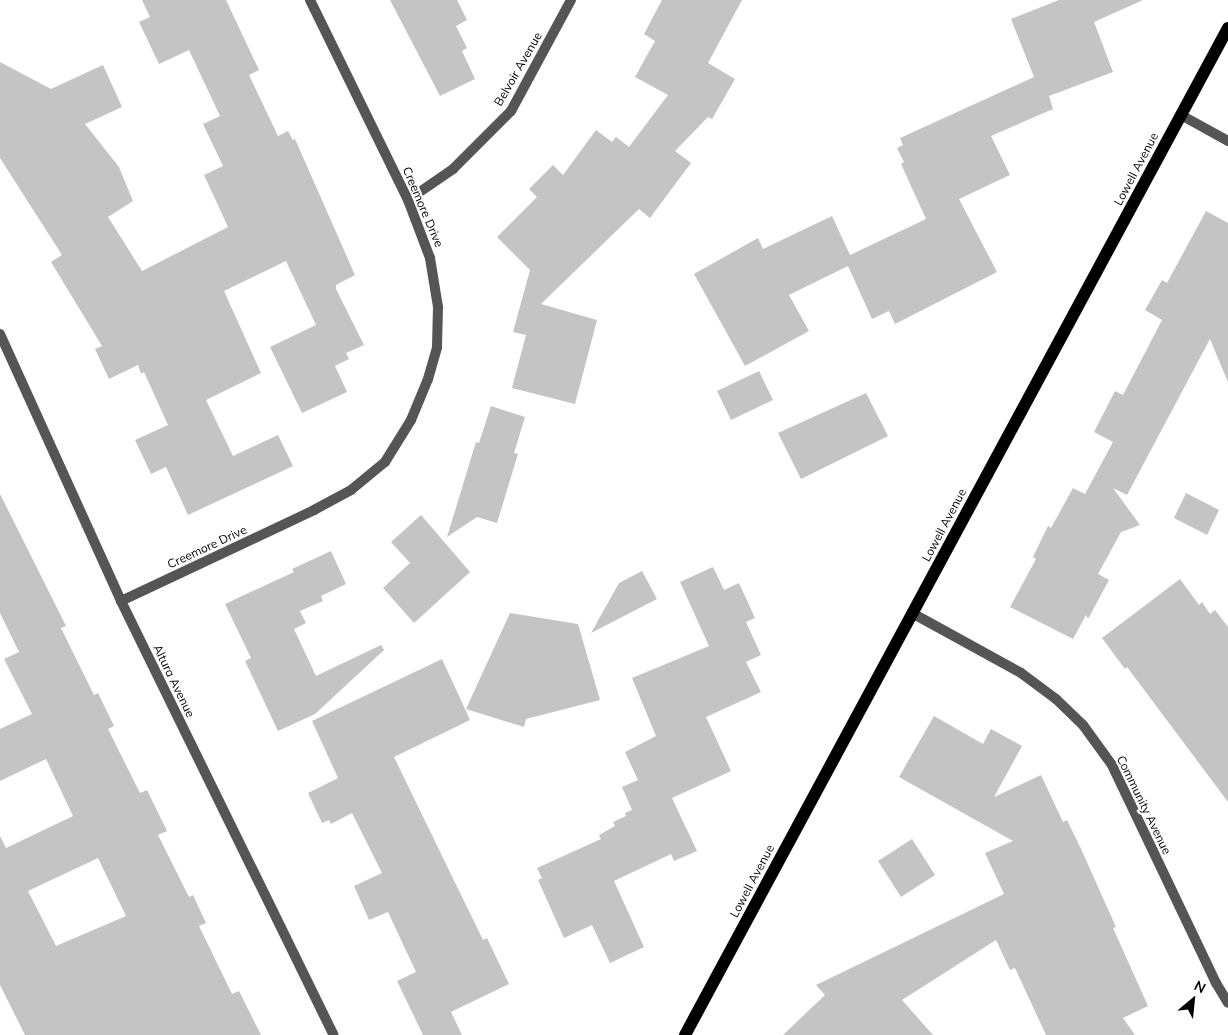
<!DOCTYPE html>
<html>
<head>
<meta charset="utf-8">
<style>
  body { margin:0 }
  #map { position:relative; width:1228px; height:1035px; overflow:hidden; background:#fff; font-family:Mulish,sans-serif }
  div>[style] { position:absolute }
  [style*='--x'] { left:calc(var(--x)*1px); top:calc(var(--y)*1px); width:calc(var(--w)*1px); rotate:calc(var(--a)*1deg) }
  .building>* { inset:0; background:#c4c4c4 }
  .minor>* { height:10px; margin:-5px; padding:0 5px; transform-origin:5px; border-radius:5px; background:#555 }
  .primary>* { height:12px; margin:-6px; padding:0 6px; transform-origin:6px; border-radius:6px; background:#000 }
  span { translate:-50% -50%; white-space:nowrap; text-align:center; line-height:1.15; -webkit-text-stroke:4.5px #fff; paint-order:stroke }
  .street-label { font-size:12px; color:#000 }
  .north { position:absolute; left:1168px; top:975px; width:50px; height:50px; -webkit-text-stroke:4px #fff; paint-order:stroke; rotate:28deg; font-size:14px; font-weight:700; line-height:20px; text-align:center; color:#000 }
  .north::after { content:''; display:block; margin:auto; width:18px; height:22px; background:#000; clip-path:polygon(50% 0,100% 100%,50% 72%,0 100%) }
</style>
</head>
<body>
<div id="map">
  <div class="building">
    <div style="clip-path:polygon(142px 0,226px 0,259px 70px,249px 75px,278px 136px,288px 131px,293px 140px,295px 139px,355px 275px,336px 285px,336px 289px,364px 345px,346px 353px,349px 359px,335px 366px,347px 392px,302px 413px,270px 347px,316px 325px,286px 261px,224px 291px,261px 373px,206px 400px,233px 456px,278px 435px,293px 466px,188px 515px,166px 467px,151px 474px,135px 440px,168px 425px,144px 372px,141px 374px,138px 365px,109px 379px,95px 349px,102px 346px,51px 262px,62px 255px,0 158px,0 62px,51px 89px,103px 65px,122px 107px,85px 124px,119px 167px,133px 201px,108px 217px,142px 271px,228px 227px,204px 175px,223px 166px,203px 124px,220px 116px,189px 50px,159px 64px,139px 22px,150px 17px)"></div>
    <div style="clip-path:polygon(390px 0,457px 0,467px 20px,456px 26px,467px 48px,462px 51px,475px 79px,440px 96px)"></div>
    <div style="clip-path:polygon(662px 0,742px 0,708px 63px,735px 79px,712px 119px,708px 117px,675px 151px,691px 163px,650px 218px,639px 209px,541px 304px,597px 320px,575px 404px,512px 388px,526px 335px,513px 332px,530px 270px,497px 237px,537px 197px,529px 189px,553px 165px,563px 175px,596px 130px,612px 142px,616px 137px,629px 147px,668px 95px,635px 77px,655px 41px,644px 34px)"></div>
    <div style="clip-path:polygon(1059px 0,1143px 0,1094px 22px,1113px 72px,1049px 96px,1053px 109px,991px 136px,1010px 175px,959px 199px,997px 272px,895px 324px,889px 311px,872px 319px,848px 266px,789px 295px,809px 331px,745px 366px,694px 274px,758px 238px,763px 249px,832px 216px,850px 255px,926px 219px,901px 164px,904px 162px,897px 148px,903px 145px,900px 138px,1034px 77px,1011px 19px)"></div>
    <div style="clip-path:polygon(1206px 211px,1228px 223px,1228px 382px,1210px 339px,1127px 495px,1113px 488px,1140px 525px,1121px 532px,1098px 574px,1109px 580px,1088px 619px,1086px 615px,1073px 639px,1010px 607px,1036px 559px,1033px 557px,1048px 526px,1051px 528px,1073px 488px,1085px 494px,1113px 442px,1094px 432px,1115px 391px,1123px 395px,1162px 320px,1145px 310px,1162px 280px,1167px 283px)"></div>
    <div style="clip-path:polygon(759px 371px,773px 400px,731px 420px,717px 391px)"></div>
    <div style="clip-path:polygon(866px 393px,888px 436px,801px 479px,778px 433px)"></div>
    <div style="clip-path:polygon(491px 406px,525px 417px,514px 453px,518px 454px,497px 523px,477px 517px,447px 537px,476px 442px,479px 443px)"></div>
    <div style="clip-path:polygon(1186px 493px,1219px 510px,1207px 535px,1174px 518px)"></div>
    <div style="clip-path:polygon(evenodd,0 494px,66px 626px,61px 628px,94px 695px,98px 693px,114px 726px,108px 729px,140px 793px,147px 790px,167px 831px,158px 835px,189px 897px,193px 895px,206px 923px,199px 926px,232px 994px,239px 991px,261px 1035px,25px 1035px,0 985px,0 836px,6px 848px,73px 816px,46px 759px,0 781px,0 729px,32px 714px,4px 659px,19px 652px,0 613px,0 494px,98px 858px,126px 916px,56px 946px,28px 891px,98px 858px)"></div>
    <div style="clip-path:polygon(421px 515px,470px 572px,414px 623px,383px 588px,410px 563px,391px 542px)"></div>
    <div style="clip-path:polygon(331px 551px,346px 584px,321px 596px,323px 601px,300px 611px,306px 623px,294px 629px,316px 676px,381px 645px,384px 650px,315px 714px,278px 731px,245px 661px,251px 658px,225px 604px,294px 572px,292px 569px)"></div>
    <div style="clip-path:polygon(713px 567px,724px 590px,739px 583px,755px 618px,746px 622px,761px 655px,746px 662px,761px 692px,706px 717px,731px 771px,672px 798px,697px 851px,674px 861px,671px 854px,614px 881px,644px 947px,610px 963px,592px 925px,564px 938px,538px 880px,542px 878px,537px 868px,601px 839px,599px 835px,615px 826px,613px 822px,626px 816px,625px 813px,632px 810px,622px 787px,638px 780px,625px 752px,656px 736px,632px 678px,709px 646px,680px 582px)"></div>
    <div style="clip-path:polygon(642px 571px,657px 599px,591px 633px,619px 583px)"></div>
    <div style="clip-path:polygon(1180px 579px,1199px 605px,1202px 602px,1210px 614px,1215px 610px,1228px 627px,1228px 802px,1127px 667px,1125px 669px,1102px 638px)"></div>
    <div style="clip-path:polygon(510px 613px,578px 624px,600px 700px,526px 719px,524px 727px,466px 709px)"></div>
    <div style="clip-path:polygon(442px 659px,470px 720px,394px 757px,483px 940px,487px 938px,509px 984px,451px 1012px,462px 1035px,423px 1035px,397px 981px,416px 972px,388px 912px,369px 920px,354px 886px,382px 873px,352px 813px,331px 824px,329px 820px,322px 823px,308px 793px,338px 778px,312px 721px)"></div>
    <div style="clip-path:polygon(934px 716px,983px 744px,991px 729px,1022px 746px,994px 797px,1041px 775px,1063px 822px,1067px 820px,1082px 851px,1116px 927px,1113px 928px,1148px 1006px,1123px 1018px,1135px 1035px,1046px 1035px,1015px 968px,1010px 970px,996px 940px,902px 1000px,933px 1035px,783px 1035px,825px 995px,816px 985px,1004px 894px,985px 853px,1013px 841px,899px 777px)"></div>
    <div style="clip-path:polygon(912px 839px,935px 875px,901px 897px,878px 861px)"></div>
  </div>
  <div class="minor">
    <div style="--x:1181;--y:115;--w:54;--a:29"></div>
    <div style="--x:408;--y:200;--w:55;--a:-34.6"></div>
    <div style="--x:453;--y:169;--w:82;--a:-45"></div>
    <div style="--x:511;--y:111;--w:126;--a:-61.6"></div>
    <div style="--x:0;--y:334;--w:293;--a:65.6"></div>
    <div style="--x:121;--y:601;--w:483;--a:63.9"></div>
    <div style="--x:121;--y:601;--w:213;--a:-25.2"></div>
    <div style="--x:314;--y:510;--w:42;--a:-28.4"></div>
    <div style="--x:351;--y:490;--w:44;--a:-39.5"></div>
    <div style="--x:385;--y:462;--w:49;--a:-58.2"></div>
    <div style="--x:411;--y:420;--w:44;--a:-67.5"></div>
    <div style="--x:428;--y:379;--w:33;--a:-74"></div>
    <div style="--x:437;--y:347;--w:40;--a:-88.6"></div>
    <div style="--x:438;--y:307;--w:50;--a:-99.3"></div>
    <div style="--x:430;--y:258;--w:62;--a:-110.8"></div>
    <div style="--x:408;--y:200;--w:223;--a:-116.1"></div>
    <div style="--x:912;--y:613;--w:124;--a:28.8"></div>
    <div style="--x:1021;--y:673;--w:44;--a:36.6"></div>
    <div style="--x:1056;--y:699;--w:37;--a:44"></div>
    <div style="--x:1083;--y:725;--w:49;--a:54.1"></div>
    <div style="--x:1112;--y:765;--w:242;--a:64.5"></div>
    <div style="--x:1216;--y:983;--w:23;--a:59"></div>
  </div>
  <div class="primary">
    <div style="--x:685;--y:1035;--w:1144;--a:-61.67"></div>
  </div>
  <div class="street-label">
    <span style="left:518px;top:69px;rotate:-60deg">Belvoir Avenue</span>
    <span style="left:1136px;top:169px;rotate:-62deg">Lowell Avenue</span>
    <span style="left:423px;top:207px;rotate:67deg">Creemore Drive</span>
    <span style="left:944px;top:525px;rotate:-62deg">Lowell Avenue</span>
    <span style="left:207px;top:547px;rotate:-25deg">Creemore Drive</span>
    <span style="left:174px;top:681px;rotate:64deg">Altura Avenue</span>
    <span style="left:1144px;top:805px;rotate:64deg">Community Avenue</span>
    <span style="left:752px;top:881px;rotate:-62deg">Lowell Avenue</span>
  </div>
  <div class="north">N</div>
</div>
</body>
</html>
